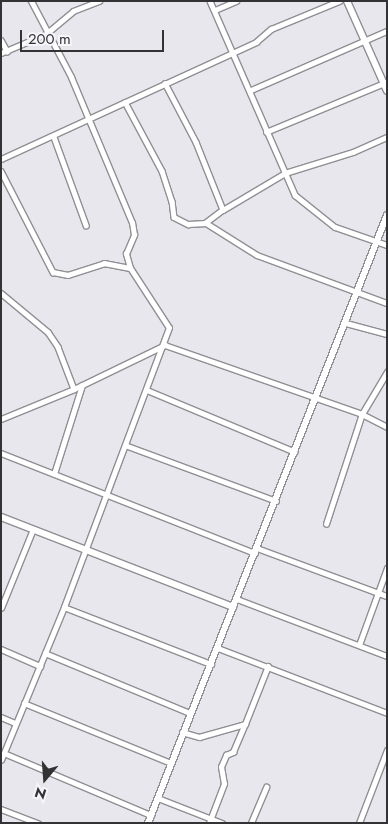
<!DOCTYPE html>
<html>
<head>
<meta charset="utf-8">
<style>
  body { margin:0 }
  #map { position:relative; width:388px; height:824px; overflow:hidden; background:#e8e7ed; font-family:Jost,sans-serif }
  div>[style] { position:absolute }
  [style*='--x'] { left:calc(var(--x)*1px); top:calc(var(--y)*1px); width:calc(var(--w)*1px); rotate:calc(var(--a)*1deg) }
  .roads { filter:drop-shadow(1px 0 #8f8f94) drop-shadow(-1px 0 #8f8f94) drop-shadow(0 1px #8f8f94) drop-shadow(0 -1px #8f8f94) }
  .street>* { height:4.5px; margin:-2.25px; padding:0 2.25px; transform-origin:2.25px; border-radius:2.25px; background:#fff }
  .secondary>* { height:6px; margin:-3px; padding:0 3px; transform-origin:3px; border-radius:3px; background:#fff }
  span { translate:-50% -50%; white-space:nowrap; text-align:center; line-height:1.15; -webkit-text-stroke:5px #f5f5fa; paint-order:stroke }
  .frame { position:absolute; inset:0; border:2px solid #333335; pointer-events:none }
  .north { position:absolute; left:20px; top:754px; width:50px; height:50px; -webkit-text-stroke:4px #f5f5fa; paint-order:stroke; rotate:198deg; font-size:14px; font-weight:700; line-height:20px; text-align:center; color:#333335 }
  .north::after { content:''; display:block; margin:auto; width:18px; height:22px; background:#333335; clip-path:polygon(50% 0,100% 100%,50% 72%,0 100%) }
  .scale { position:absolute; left:20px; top:30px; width:144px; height:22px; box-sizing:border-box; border:2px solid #333335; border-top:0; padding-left:6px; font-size:15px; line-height:18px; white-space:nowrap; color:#333335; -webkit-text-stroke:4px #f5f5fa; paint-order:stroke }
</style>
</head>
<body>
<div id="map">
  <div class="roads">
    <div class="street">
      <div style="--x:210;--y:1;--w:212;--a:66.3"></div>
      <div style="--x:295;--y:195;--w:51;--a:38.7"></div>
      <div style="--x:335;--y:227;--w:55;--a:19.1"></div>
      <div style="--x:215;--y:10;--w:23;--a:-23"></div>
      <div style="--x:1;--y:40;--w:13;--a:61"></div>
      <div style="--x:1;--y:53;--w:49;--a:-22.9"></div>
      <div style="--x:46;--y:34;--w:35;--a:-40"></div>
      <div style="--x:73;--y:11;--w:28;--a:-21"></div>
      <div style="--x:165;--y:83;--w:67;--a:62.3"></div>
      <div style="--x:196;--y:142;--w:73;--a:68.3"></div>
      <div style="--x:223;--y:210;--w:21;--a:143"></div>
      <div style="--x:251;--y:90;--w:148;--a:-23.5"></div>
      <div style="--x:125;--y:102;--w:78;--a:61.8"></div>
      <div style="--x:162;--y:171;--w:32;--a:72"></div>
      <div style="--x:172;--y:201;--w:16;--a:83"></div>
      <div style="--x:174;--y:217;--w:16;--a:27"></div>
      <div style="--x:188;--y:224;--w:18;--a:-3"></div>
      <div style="--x:206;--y:223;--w:60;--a:32.1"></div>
      <div style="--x:257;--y:255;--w:139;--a:20.3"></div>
      <div style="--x:266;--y:132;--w:131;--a:-22.5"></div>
      <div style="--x:54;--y:137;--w:94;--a:70"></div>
      <div style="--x:1;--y:159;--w:281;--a:-24.6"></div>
      <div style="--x:256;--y:42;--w:20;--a:-41"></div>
      <div style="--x:271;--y:29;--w:74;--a:-22.4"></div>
      <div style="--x:1;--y:171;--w:114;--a:62.8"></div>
      <div style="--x:53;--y:272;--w:15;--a:11"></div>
      <div style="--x:68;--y:275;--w:38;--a:-18"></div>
      <div style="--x:104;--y:263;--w:26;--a:11"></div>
      <div style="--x:223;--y:210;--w:72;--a:-30.8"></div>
      <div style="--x:285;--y:173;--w:71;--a:-17.2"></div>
      <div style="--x:353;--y:152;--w:37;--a:-24"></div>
      <div style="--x:1;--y:293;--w:61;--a:39.7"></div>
      <div style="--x:48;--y:332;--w:18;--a:56"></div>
      <div style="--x:58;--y:347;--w:45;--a:69.1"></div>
      <div style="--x:346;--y:323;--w:42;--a:15"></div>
      <div style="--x:147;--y:390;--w:160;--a:22.7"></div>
      <div style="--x:1;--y:419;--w:79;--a:-22.3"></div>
      <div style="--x:74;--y:389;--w:101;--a:-25.8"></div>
      <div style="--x:165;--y:345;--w:209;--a:19.3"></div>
      <div style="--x:362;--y:414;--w:28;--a:27"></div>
      <div style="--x:125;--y:445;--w:161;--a:20.3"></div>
      <div style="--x:1;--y:453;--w:273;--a:21.5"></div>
      <div style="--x:54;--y:474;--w:93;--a:-72.5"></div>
      <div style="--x:326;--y:524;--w:116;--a:-71.9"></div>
      <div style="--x:362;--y:414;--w:49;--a:-59.2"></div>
      <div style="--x:257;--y:548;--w:139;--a:20.3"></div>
      <div style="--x:237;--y:599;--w:160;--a:20.8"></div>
      <div style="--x:64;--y:607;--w:158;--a:21.2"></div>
      <div style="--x:1;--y:608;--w:85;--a:-67.9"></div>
      <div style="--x:359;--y:645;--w:82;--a:-70"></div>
      <div style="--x:218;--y:648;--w:181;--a:21"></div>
      <div style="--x:1;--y:649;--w:43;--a:23.6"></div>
      <div style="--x:45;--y:653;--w:157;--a:22.5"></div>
      <div style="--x:24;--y:703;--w:159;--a:22.2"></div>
      <div style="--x:1;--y:717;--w:15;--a:23"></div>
      <div style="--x:182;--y:732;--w:18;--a:16"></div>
      <div style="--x:199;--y:737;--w:48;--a:-15.8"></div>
      <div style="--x:245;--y:724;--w:62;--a:-68.4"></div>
      <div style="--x:4;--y:753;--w:160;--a:22.9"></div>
      <div style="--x:1;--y:760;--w:165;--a:-67.6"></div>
      <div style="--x:64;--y:607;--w:298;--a:-69.4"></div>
      <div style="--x:169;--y:328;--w:72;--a:-123"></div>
      <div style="--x:130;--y:268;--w:15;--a:-106"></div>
      <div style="--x:126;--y:254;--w:21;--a:-67"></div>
      <div style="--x:134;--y:235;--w:12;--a:-99"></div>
      <div style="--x:132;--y:223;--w:158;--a:-112.7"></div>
      <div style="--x:71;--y:77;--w:86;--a:-117.8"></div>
      <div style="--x:158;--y:798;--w:69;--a:21.3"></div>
      <div style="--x:1;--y:809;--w:40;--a:21"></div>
      <div style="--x:209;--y:823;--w:42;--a:-69"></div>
      <div style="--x:224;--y:784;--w:17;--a:-100"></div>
      <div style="--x:221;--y:767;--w:13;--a:-67"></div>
      <div style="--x:226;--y:755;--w:8;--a:-23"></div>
      <div style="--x:233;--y:752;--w:30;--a:-67"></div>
      <div style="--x:251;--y:823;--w:39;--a:-67"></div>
      <div style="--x:359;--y:823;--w:78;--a:-69"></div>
    </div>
    <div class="secondary">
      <div style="--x:347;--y:1;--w:98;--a:66"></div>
      <div style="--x:1;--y:517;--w:249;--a:21.2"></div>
      <div style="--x:148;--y:823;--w:653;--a:-68.54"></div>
    </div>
  </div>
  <div class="frame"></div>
  <div class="north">N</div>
  <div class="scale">200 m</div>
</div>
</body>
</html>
